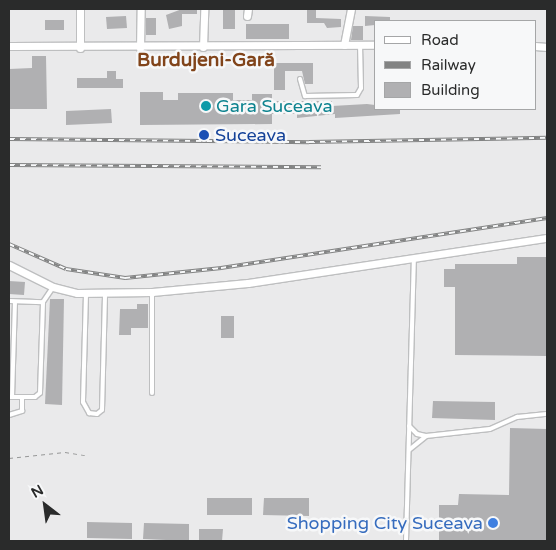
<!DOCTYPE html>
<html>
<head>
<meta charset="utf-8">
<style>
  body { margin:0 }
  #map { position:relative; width:556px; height:550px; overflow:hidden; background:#eaeaeb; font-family:"Varela Round",sans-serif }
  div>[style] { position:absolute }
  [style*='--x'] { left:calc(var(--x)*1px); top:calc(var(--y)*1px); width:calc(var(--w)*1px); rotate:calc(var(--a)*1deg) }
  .building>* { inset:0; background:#b0b0b2 }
  .path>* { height:1px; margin-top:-0.5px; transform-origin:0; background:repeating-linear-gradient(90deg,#969797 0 4px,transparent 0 8px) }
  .roads { filter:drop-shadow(1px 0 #bebfc0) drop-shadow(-1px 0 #bebfc0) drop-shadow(0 1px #bebfc0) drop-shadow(0 -1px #bebfc0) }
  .service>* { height:4px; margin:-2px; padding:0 2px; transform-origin:2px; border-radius:2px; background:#fff }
  .minor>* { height:7px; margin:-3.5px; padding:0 3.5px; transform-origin:3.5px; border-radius:3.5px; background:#fff }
  .rail>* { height:4px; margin-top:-2px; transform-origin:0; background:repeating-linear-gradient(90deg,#f7f8f9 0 5.5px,#828383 0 11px); box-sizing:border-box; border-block:1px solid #828383 }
  .dots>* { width:14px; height:14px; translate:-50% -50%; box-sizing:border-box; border:2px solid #f7f8f9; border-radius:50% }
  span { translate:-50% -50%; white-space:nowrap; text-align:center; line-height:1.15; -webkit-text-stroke:5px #f7f8f9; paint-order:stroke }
  .culture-label { font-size:18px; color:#0d838f }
  .left { translate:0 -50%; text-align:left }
  .transit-label { font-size:18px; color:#164399 }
  .shop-label { font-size:18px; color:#366cbe }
  .right { translate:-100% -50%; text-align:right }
  .neighbourhood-label { font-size:19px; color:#81441a; font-weight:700 }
  .frame { position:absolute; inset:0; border:10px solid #2a2b2b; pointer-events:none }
  .legend { position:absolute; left:374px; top:20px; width:162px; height:90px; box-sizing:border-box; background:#f7f8f9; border:1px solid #a5a6a7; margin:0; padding:6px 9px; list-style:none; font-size:15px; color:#2a2b2b }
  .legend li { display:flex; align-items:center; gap:10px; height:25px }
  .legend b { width:25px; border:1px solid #a5a6a7 }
  .north { position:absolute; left:20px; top:480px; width:50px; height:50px; -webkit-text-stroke:4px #f7f8f9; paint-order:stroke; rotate:330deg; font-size:14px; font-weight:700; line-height:20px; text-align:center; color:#2a2b2b }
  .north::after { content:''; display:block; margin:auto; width:18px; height:22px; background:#2a2b2b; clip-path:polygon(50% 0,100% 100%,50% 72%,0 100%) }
</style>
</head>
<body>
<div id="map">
  <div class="building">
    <div style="clip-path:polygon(182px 9px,197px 9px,197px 14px,182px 14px,182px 26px,169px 29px,166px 15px)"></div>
    <div style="clip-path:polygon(223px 9px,235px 9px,235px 29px,223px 29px)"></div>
    <div style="clip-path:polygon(307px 9px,316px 9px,316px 18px,341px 19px,341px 27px,327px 28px,324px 23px,307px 23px)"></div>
    <div style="clip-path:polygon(126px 16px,127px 28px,107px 29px,106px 17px)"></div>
    <div style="clip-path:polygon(365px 16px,390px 17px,390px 21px,375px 21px,375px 25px,365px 26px)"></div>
    <div style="clip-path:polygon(146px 18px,156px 18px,156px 35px,146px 35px)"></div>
    <div style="clip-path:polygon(45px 20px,64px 20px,64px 30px,45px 30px)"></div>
    <div style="clip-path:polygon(246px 24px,289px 24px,289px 39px,246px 39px)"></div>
    <div style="clip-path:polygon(353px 26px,363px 26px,363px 40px,351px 40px)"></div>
    <div style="clip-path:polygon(32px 56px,46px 56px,47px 109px,9px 109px,9px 69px,32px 68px)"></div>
    <div style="clip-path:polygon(274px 63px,313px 63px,313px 84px,305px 84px,302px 71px,285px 71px,285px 90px,274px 90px)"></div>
    <div style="clip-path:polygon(107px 71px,116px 71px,116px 79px,123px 79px,123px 88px,77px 88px,77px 78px,107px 78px)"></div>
    <div style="clip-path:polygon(140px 92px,163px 92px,163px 100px,178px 100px,178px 93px,233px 93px,233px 100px,252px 100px,252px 94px,272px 94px,272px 101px,332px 101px,332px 106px,367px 104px,375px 105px,375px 109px,400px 109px,400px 114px,335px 118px,335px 114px,297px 118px,297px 114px,272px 114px,272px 124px,140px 125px)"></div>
    <div style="clip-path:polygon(111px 109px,112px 123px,66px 125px,66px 111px)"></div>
    <div style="clip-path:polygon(517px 257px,547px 257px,547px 356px,455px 355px,455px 287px,444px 287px,444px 269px,455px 269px,455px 264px,517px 264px)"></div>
    <div style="clip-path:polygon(9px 281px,25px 282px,24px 295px,9px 294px)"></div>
    <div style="clip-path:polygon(50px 299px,64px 299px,62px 405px,45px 404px)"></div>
    <div style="clip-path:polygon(137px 304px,148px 304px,148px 328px,131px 328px,131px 335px,119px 335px,120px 309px,137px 309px)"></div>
    <div style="clip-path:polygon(221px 316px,234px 316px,234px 338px,221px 338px)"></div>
    <div style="clip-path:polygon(433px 401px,495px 402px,495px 420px,432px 418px)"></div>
    <div style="clip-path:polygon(510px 428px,547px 429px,547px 541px,439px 541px,439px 505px,458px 505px,459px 494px,509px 495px)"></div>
    <div style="clip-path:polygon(207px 498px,252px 498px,252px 515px,207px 515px)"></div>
    <div style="clip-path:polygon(264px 498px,309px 498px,309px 516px,263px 515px)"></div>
    <div style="clip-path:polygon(87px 522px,132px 523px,132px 539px,87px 538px)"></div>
    <div style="clip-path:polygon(144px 523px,189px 524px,189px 541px,143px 539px)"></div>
    <div style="clip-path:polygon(199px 529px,223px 529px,222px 541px,199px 541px)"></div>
  </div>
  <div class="path">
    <div style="--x:9;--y:458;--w:56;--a:-6.1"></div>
    <div style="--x:65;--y:452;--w:20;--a:9"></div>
  </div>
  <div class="roads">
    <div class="service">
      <div style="--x:300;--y:79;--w:18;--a:74"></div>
      <div style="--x:305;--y:96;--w:52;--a:-1.1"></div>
      <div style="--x:357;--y:95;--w:8;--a:-60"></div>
      <div style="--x:361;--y:88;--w:43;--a:-91.3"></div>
      <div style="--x:152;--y:292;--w:101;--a:90"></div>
      <div style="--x:86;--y:294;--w:108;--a:91.6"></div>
      <div style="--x:83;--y:402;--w:13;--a:61"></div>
      <div style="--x:89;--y:413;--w:8;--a:7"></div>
      <div style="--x:97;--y:414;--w:6;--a:-39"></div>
      <div style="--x:102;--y:410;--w:116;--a:-88.5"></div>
      <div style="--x:9;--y:301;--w:34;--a:2"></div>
      <div style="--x:9;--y:397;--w:26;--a:0"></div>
      <div style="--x:35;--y:397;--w:6;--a:-39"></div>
      <div style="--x:40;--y:393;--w:91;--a:-88.1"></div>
      <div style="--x:43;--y:302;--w:18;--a:-56"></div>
      <div style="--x:12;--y:397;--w:95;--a:-88.2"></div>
      <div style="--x:9;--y:415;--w:14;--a:-17"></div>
      <div style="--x:22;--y:411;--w:13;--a:-90"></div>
      <div style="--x:409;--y:426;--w:11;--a:45"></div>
      <div style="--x:417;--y:434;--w:9;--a:13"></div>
      <div style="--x:426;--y:436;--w:64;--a:-6.2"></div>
      <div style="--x:490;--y:429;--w:30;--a:-24"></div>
      <div style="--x:517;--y:417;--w:30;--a:-6"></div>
      <div style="--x:409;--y:450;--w:22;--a:-39"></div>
      <div style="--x:406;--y:541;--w:283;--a:-88.4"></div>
    </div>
    <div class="minor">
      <div style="--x:247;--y:16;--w:7;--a:-82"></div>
      <div style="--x:344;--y:45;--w:37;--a:-79"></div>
      <div style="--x:9;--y:46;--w:366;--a:-0.2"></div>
      <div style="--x:535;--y:46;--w:12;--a:5"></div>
      <div style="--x:203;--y:47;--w:38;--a:-88"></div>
      <div style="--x:80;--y:48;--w:39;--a:-90"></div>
      <div style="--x:140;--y:48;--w:39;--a:-89"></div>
      <div style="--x:9;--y:265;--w:49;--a:26.6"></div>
      <div style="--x:53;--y:287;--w:25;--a:14"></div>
      <div style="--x:77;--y:293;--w:75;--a:-0.8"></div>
      <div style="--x:152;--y:292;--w:96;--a:-5.4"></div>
      <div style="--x:248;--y:283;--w:302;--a:-8.6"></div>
    </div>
  </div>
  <div class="rail">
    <div style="--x:9;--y:139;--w:300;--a:0.6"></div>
    <div style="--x:309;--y:142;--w:238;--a:-1"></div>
    <div style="--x:9;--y:165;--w:312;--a:0.4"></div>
    <div style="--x:9;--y:244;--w:62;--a:23.7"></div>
    <div style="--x:66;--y:269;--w:60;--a:8.7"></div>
    <div style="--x:125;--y:278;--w:97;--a:-5.9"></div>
    <div style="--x:221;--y:268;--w:330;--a:-8.7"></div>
  </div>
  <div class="dots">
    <div style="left:206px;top:106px;background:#0f9aa8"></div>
    <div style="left:204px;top:135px;background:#1a4fb4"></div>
    <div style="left:493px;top:523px;background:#3f7fe0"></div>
  </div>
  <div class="culture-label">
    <span class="left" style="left:216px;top:106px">Gara Suceava</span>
  </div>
  <div class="transit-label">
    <span class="left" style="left:215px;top:135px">Suceava</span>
  </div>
  <div class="shop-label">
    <span class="right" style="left:483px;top:523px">Shopping City Suceava</span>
  </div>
  <div class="neighbourhood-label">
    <span style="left:206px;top:61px">Burdujeni-Gară</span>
  </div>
  <div class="frame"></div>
  <ul class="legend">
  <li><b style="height:6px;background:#fff"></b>Road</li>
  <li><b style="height:6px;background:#828383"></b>Railway</li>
  <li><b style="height:14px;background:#b0b0b2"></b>Building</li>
  </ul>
  <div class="north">N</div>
</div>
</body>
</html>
